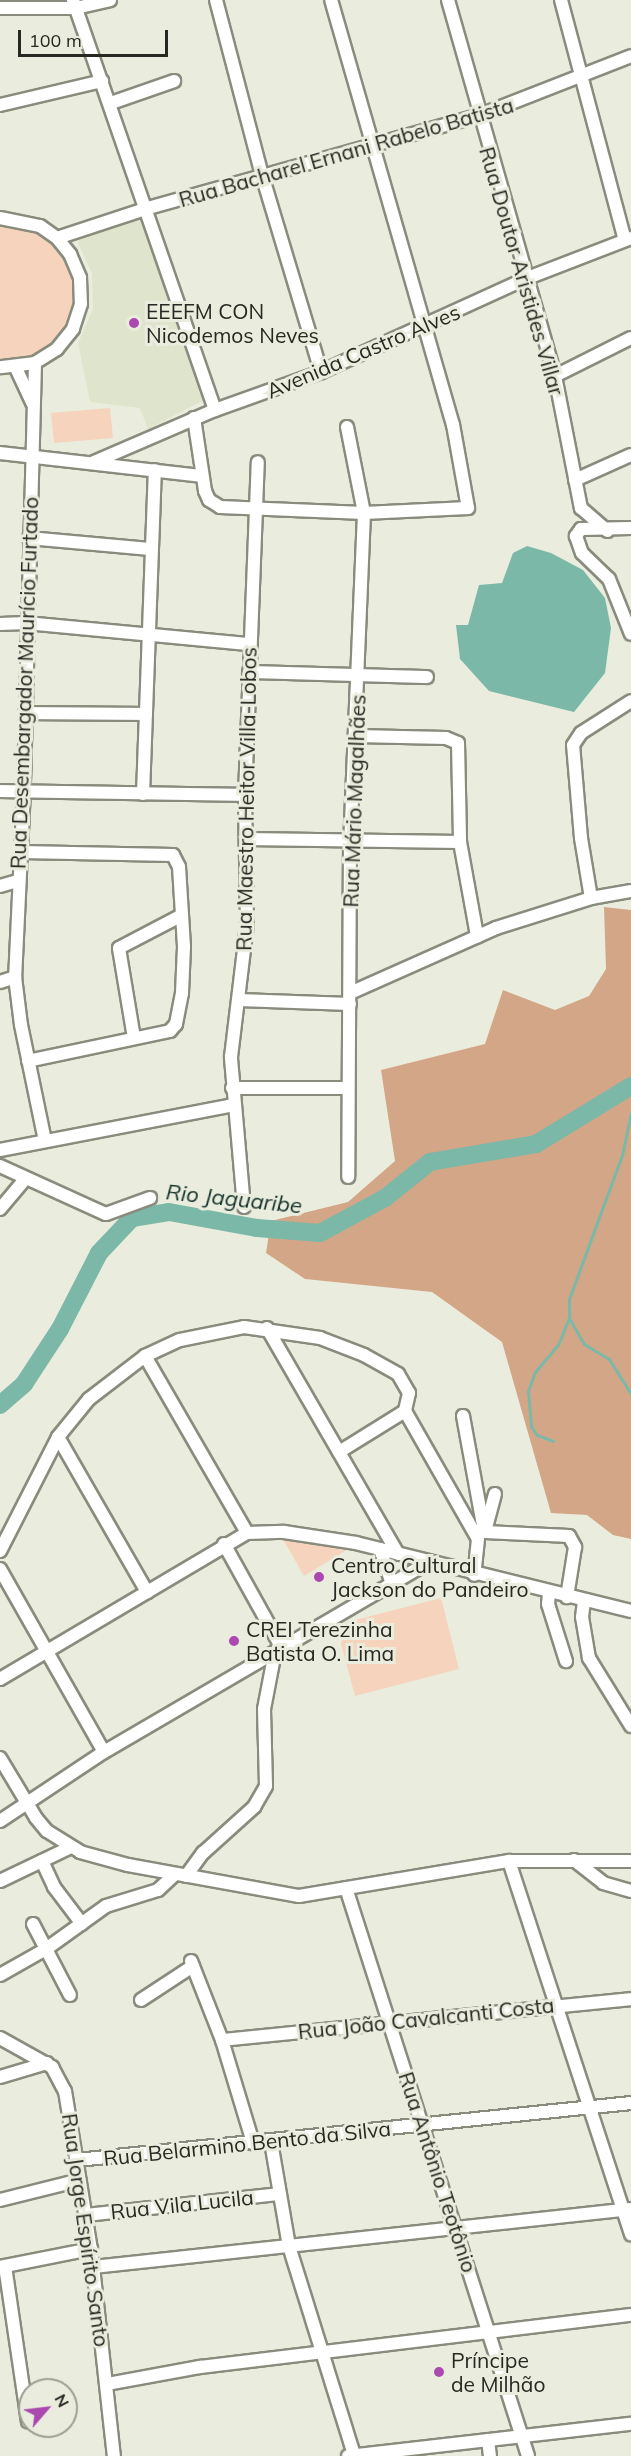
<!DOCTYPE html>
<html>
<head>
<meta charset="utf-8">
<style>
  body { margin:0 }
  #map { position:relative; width:631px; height:2456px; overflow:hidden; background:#eaeddd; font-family:Mulish,sans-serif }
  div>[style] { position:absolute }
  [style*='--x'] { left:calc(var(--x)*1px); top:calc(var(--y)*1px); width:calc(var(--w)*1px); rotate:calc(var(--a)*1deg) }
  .built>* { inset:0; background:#dfe4cc }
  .green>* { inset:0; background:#f5d3bc }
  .forest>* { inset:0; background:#d3a687 }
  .water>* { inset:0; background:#7bb8a8 }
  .stream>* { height:3px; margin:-1.5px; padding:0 1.5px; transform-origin:1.5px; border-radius:1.5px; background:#7bb8a8 }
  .river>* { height:18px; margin:-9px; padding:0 9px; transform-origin:9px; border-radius:9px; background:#7bb8a8 }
  .roads { filter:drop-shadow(2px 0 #898c7d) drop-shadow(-2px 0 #898c7d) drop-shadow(0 2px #898c7d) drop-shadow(0 -2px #898c7d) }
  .minor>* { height:12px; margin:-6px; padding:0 6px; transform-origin:6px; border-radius:6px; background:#fff }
  .dots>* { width:16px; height:16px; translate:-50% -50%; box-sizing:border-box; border:3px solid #eaeddd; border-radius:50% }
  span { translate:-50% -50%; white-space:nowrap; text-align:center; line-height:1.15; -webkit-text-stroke:6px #eaeddd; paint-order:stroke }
  .street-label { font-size:21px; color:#272822 }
  .poi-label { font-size:21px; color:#272822 }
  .left { translate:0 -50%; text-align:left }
  .water-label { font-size:22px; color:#13312a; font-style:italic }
  .north { position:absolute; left:18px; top:2378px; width:60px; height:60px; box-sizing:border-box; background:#eaeddd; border:2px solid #9c9e92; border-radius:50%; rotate:62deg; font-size:16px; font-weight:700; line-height:24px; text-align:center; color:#272822 }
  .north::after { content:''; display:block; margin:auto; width:21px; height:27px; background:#ab49b0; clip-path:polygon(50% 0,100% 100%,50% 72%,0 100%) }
  .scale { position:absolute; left:18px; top:30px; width:150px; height:27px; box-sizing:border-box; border:3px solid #272822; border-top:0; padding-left:8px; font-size:18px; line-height:21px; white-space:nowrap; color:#272822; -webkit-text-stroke:4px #eaeddd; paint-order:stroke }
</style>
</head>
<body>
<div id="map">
  <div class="built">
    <div style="clip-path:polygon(140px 218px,206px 399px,148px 429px,140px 408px,90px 402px,78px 343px,93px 309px,92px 273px,78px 243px,80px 236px)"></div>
  </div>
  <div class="green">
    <div style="clip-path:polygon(11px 226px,32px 231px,51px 242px,64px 259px,73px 279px,74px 301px,68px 323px,55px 341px,36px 354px,15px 361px,0 360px,0 227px)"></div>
    <div style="clip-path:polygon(110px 408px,113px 438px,54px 443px,51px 413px)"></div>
    <div style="clip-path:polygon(280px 1534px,355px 1545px,304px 1576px)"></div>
    <div style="clip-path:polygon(441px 1598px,459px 1669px,355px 1696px,336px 1625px)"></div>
  </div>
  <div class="forest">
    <div style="clip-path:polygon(604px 907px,631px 910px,631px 1539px,613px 1535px,587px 1515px,551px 1513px,502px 1342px,432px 1292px,305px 1279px,266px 1253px,271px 1221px,348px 1202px,395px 1161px,381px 1070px,485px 1044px,503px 990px,555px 1010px,589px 996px,606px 969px)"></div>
  </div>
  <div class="water">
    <div style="clip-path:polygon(527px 546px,551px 553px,583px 570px,605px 598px,611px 628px,605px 673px,574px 712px,489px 691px,460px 659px,456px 625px,468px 625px,479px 585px,502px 583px,513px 553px)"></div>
  </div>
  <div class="stream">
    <div style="--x:631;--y:1113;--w:43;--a:102.1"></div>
    <div style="--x:622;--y:1155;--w:153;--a:110.2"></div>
    <div style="--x:569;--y:1299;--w:19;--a:90"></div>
    <div style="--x:569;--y:1318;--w:30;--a:60"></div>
    <div style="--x:584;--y:1344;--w:29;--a:31"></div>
    <div style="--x:609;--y:1359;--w:41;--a:57.8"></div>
    <div style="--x:553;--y:1441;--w:17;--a:-159"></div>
    <div style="--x:537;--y:1435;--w:11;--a:-124"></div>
    <div style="--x:531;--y:1426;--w:35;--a:-95"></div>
    <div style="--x:528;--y:1391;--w:20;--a:-70"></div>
    <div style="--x:535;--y:1372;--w:35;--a:-50"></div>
    <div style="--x:558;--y:1345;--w:29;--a:-68"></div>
  </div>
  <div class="river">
    <div style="--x:0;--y:1405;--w:32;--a:-41"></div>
    <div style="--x:24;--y:1384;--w:66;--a:-56.8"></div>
    <div style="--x:60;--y:1329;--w:85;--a:-62.8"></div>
    <div style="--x:99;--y:1253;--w:48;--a:-46.7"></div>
    <div style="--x:132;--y:1218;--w:37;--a:-9"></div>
    <div style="--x:169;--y:1212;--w:89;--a:10.3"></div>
    <div style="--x:257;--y:1228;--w:63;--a:4.5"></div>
    <div style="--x:320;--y:1233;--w:74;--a:-28.3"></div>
    <div style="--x:385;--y:1198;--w:58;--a:-38.7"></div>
    <div style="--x:430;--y:1162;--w:108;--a:-9.6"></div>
    <div style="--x:536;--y:1144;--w:111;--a:-31.4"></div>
  </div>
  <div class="roads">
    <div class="minor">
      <div style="--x:73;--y:0;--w:434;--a:70.9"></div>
      <div style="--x:216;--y:0;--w:181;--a:75.3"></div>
      <div style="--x:262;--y:175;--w:206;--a:73.3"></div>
      <div style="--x:448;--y:0;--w:391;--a:74.1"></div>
      <div style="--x:555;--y:376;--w:135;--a:78.9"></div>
      <div style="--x:581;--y:508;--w:35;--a:41"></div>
      <div style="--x:561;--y:0;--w:248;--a:75.1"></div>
      <div style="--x:0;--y:8;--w:76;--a:0"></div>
      <div style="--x:76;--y:8;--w:35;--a:-13"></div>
      <div style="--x:111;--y:103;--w:67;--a:-19.2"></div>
      <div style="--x:0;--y:105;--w:105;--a:-13.2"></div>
      <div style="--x:0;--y:218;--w:41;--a:11.3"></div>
      <div style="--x:40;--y:226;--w:21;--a:35"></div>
      <div style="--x:57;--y:238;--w:21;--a:51"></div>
      <div style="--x:70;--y:254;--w:26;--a:67"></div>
      <div style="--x:80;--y:278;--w:26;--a:88"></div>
      <div style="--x:81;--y:304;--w:26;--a:108"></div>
      <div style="--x:73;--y:329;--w:26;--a:129"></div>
      <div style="--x:57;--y:349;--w:26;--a:148"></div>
      <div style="--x:35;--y:363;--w:35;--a:173"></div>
      <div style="--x:57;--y:238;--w:96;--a:-18.2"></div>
      <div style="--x:148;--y:208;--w:343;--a:-15.6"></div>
      <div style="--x:478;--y:116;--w:164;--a:-21.4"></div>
      <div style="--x:35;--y:363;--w:426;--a:91.5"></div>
      <div style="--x:24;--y:789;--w:188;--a:92.7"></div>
      <div style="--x:15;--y:977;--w:48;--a:82.9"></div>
      <div style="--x:21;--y:1025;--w:118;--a:78.3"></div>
      <div style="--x:16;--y:368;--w:38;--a:65"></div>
      <div style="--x:555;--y:376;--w:85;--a:-26.6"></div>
      <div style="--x:194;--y:418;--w:74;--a:81.4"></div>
      <div style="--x:205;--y:491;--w:10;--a:66"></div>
      <div style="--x:209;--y:500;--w:13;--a:32"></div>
      <div style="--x:220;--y:507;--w:144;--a:2.4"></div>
      <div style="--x:364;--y:513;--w:104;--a:-2.8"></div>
      <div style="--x:468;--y:508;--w:84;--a:-100.2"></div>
      <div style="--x:453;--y:425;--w:442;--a:-106"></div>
      <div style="--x:347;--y:427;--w:88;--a:78.8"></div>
      <div style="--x:364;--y:513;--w:330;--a:92.4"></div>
      <div style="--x:350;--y:843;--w:334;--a:90.3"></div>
      <div style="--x:0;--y:453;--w:202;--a:6.5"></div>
      <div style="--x:94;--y:462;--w:132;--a:-23.3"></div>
      <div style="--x:215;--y:410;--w:113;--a:-19.7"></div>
      <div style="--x:321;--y:372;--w:224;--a:-24.5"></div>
      <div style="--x:525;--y:279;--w:114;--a:-21.1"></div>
      <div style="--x:575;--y:480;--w:61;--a:-24.1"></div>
      <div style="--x:631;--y:528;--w:50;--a:178.9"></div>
      <div style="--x:581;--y:529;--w:9;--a:126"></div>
      <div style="--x:576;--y:536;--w:18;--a:71"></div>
      <div style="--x:582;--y:553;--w:37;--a:44"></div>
      <div style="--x:609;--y:579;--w:59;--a:68.2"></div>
      <div style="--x:29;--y:538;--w:121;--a:5.2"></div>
      <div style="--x:0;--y:624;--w:26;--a:-2"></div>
      <div style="--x:26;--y:623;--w:225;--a:5.4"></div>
      <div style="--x:249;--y:672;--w:178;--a:1.6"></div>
      <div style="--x:25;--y:713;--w:121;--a:0.5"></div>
      <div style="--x:356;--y:736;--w:90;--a:1.3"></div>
      <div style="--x:446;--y:738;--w:13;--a:23"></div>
      <div style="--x:458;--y:743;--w:99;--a:88.8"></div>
      <div style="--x:460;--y:842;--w:96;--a:79.7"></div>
      <div style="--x:0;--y:791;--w:245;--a:0.9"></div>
      <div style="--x:143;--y:794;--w:324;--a:-87.9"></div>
      <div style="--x:246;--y:839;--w:214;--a:0.8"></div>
      <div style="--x:21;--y:852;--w:152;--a:1.1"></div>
      <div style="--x:173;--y:855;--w:13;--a:63"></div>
      <div style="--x:179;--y:867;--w:80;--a:86.4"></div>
      <div style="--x:184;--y:947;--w:46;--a:92.5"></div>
      <div style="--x:182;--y:993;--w:32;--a:101"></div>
      <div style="--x:176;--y:1024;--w:9;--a:131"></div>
      <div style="--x:170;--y:1031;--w:145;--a:168.1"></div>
      <div style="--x:0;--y:886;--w:19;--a:-16"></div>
      <div style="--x:591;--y:898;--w:61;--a:-99.5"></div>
      <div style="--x:581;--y:838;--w:93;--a:-94.9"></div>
      <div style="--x:573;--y:745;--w:14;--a:-56"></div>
      <div style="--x:581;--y:733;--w:59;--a:-32.6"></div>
      <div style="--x:0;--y:982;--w:16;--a:-18"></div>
      <div style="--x:350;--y:993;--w:160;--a:-24"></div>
      <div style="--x:496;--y:928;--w:100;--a:-17.5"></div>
      <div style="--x:591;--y:898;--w:41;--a:-9.9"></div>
      <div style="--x:239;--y:1000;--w:111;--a:2.1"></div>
      <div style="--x:134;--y:1038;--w:91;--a:-99.5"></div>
      <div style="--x:119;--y:948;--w:71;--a:-27.6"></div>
      <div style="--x:232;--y:1088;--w:116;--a:0"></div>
      <div style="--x:0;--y:1150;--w:238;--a:-10.9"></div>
      <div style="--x:0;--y:1166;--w:116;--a:24.4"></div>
      <div style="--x:106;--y:1214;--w:47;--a:-20"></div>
      <div style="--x:244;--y:1207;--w:151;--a:-95"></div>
      <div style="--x:231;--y:1057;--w:133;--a:-83.1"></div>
      <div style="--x:247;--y:925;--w:130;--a:-90.9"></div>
      <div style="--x:245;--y:795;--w:333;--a:-87.8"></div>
      <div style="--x:0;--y:1209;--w:39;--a:-50"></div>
      <div style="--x:267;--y:1328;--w:261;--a:59.9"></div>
      <div style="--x:145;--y:1356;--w:204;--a:60"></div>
      <div style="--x:405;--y:1411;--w:147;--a:60.3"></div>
      <div style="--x:478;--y:1539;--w:36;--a:96"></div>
      <div style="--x:463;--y:1416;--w:116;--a:79.6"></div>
      <div style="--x:58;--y:1437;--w:179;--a:60.1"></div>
      <div style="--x:339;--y:1452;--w:78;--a:-31.8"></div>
      <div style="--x:495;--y:1494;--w:39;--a:105"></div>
      <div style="--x:485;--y:1532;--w:84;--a:2.7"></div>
      <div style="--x:569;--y:1536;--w:13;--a:61"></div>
      <div style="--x:575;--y:1547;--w:51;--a:99.1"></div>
      <div style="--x:224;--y:1544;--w:119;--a:60.9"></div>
      <div style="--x:380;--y:1549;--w:36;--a:71"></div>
      <div style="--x:0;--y:1551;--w:128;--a:-63"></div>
      <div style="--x:58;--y:1437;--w:49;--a:-50.8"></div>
      <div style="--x:89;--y:1399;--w:71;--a:-37.5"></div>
      <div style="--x:145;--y:1356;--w:38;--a:-25"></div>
      <div style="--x:180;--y:1340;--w:65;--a:-11.5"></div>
      <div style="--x:244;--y:1327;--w:77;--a:8.2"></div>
      <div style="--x:320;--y:1338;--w:47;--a:21.1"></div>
      <div style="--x:364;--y:1355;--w:39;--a:29"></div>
      <div style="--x:398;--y:1374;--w:22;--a:60"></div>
      <div style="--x:409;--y:1393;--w:18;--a:103"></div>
      <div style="--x:0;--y:1569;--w:210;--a:60.4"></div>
      <div style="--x:549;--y:1593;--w:11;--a:95"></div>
      <div style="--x:548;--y:1604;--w:60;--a:72.5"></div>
      <div style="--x:584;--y:1601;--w:16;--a:97"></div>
      <div style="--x:582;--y:1617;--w:42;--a:80.3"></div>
      <div style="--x:589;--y:1658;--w:80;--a:58.3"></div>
      <div style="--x:0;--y:1679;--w:287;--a:-30.6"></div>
      <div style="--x:247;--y:1533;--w:37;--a:-2"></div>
      <div style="--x:284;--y:1532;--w:73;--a:8.7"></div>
      <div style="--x:356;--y:1543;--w:283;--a:13.9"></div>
      <div style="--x:0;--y:1758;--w:70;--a:59"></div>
      <div style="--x:36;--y:1818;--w:17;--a:50"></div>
      <div style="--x:47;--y:1831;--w:39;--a:32"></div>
      <div style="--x:80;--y:1852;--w:50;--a:15.2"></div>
      <div style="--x:128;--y:1865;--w:174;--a:10.3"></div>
      <div style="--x:299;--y:1896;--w:213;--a:-9.5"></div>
      <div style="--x:509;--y:1861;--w:122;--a:0"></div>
      <div style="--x:0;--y:1821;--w:125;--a:-33.6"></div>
      <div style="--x:104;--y:1752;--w:375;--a:-30.3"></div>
      <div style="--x:574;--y:1860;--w:37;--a:38"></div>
      <div style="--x:603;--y:1883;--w:29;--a:16"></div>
      <div style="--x:42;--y:1861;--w:29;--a:65"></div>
      <div style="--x:54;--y:1887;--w:46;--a:52.9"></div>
      <div style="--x:509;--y:1861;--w:393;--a:71.9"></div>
      <div style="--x:186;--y:1876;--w:29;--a:-54"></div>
      <div style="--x:203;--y:1853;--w:69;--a:-42"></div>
      <div style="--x:254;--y:1807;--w:24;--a:-60"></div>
      <div style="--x:266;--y:1786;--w:77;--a:-91.5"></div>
      <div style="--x:264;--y:1709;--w:58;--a:-79.1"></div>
      <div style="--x:0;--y:1881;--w:79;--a:-25.6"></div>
      <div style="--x:346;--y:1888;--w:596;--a:72.23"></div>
      <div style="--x:33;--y:1924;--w:80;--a:62.5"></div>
      <div style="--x:191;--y:1961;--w:85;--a:68.6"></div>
      <div style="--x:222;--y:2040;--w:108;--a:73.2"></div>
      <div style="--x:0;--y:1975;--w:53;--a:-29.5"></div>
      <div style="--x:46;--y:1949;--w:74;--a:-35.6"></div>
      <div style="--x:106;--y:1906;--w:54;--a:-17.1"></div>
      <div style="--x:158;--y:1890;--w:23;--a:-43"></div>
      <div style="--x:141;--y:2000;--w:62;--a:-33.2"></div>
      <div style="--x:0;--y:2038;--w:60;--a:29.1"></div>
      <div style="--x:52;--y:2067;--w:27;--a:62"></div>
      <div style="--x:65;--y:2091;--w:160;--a:80.7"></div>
      <div style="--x:91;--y:2249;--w:208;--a:83.7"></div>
      <div style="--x:222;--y:2040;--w:411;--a:-5.7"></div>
      <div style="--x:0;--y:2077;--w:49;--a:-16.6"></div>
      <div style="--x:271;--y:2142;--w:106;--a:80.2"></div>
      <div style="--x:289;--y:2246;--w:219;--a:72.7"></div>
      <div style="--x:77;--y:2160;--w:557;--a:-5.87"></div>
      <div style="--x:0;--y:2200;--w:82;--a:-14"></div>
      <div style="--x:86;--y:2215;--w:193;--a:-6.2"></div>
      <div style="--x:5;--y:2266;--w:157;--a:81.6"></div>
      <div style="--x:0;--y:2267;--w:93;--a:-11.2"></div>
      <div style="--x:93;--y:2267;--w:541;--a:-6.15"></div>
      <div style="--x:107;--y:2384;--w:95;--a:-10.4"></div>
      <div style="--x:200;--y:2367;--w:434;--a:-6.9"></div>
      <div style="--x:488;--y:2440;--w:16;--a:83"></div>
      <div style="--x:348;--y:2456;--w:285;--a:-6.5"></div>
    </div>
  </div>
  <div class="dots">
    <div style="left:134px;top:323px;background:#ab49b0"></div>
    <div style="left:319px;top:1577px;background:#ab49b0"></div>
    <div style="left:234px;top:1641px;background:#ab49b0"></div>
    <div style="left:439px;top:2372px;background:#ab49b0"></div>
  </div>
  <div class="street-label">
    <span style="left:346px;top:152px;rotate:-16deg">Rua Bacharel Ernani Rabelo Batista</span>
    <span style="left:522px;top:271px;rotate:74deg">Rua Doutor Aristides Villar</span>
    <span style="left:363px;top:351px;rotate:-23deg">Avenida Castro Alves</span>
    <span style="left:24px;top:683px;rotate:-88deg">Rua Desembargador Maurício Furtado</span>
    <span style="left:246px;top:799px;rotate:-89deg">Rua Maestro Heitor Villa-Lobos</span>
    <span style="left:354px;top:801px;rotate:-88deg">Rua Mário Magalhães</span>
    <span style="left:426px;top:2018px;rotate:-6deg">Rua João Cavalcanti Costa</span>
    <span style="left:247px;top:2143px;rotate:-6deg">Rua Belarmino Bento da Silva</span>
    <span style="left:438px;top:2172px;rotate:72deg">Rua Antônio Teotônio</span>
    <span style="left:182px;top:2204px;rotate:-6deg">Rua Vila Lucila</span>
    <span style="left:86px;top:2230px;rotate:82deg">Rua Jorge Espírito Santo</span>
  </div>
  <div class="poi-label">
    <span class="left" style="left:146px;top:323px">EEEFM CON<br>Nicodemos Neves</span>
    <span class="left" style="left:331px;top:1577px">Centro Cultural<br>Jackson do Pandeiro</span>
    <span class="left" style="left:246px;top:1641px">CREI Terezinha<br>Batista O. Lima</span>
    <span class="left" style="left:451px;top:2372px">Príncipe<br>de Milhão</span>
  </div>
  <div class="water-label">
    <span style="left:234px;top:1199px;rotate:6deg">Rio Jaguaribe</span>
  </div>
  <div class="north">N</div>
  <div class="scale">100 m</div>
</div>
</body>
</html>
